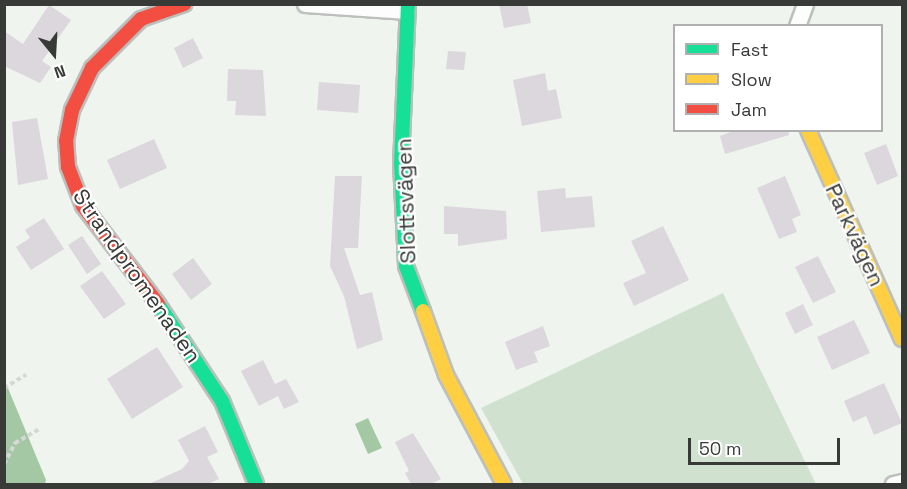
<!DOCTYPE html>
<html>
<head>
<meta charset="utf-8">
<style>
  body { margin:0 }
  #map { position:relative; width:907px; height:489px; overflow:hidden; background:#eff4ef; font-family:"Space Grotesk",sans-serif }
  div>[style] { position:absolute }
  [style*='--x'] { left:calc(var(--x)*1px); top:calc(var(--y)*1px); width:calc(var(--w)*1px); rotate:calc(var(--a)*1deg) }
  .green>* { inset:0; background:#d0e2cf }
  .water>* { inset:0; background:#a4c7a4 }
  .building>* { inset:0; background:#dcd6dd }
  .path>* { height:4px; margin-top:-2px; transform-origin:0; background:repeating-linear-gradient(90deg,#d6d8d6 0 4.5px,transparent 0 7.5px) }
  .roads { filter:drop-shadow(2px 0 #bcbfbc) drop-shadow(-2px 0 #bcbfbc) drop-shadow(0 2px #bcbfbc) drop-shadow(0 -2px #bcbfbc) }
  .street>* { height:15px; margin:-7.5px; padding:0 7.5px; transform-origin:7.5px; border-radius:7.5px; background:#fdfdfd }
  .fast>* { height:14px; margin:-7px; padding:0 7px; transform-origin:7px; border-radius:7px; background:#16e098 }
  .slow>* { height:14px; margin:-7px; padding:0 7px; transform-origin:7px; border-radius:7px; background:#ffcf43 }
  .jam>* { height:14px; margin:-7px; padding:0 7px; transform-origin:7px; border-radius:7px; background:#f24e42 }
  span { translate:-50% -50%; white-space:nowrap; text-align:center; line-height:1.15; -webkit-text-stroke:4.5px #fff; paint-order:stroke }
  .street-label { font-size:22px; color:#373a37 }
  .frame { position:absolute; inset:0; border:6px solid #373a37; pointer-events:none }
  .legend { position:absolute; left:673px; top:24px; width:210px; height:108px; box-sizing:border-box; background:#fff; border:2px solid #afb0af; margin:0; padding:8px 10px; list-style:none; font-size:18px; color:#373a37 }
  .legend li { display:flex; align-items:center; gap:12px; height:30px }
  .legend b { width:30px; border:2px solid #afb0af }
  .north { position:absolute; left:24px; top:24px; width:60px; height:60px; -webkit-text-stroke:4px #fff; paint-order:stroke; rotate:162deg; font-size:16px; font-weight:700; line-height:24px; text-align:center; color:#373a37 }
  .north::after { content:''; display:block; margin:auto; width:21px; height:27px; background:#373a37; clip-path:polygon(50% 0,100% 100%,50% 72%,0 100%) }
  .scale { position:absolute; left:688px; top:438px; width:152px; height:27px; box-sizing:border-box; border:3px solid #373a37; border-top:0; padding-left:8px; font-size:18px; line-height:21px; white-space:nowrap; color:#373a37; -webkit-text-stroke:4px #fff; paint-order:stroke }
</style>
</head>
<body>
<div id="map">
  <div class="green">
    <div style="clip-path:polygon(723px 293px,816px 484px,523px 484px,481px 408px)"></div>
  </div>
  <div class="water">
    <div style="clip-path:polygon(5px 381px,46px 480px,45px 484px,5px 484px)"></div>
    <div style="clip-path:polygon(368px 418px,382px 448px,368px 454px,355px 424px)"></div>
  </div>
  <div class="building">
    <div style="clip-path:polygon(499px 4px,527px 4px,531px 23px,504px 28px)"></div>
    <div style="clip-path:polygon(49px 5px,71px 20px,42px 61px,51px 67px,40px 83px,4px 66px,4px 31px,23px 44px)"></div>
    <div style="clip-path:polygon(193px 38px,203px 58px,183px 68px,174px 48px)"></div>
    <div style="clip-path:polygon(448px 51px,466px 52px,464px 70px,446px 69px)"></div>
    <div style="clip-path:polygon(228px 69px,263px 70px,266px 116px,235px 115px,236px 101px,227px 101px)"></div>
    <div style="clip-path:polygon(545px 73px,548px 91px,556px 89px,562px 118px,522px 126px,513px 80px)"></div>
    <div style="clip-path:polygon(319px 82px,360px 85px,358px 113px,317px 110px)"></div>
    <div style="clip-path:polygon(37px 118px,48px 179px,18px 185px,12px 122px)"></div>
    <div style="clip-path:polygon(736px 130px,788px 130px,789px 135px,725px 154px,720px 136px)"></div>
    <div style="clip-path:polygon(154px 139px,167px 168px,120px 189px,107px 160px)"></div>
    <div style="clip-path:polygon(886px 144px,898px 176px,877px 185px,864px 153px)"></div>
    <div style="clip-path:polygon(335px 176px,362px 176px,358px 248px,344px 248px,360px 295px,372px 292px,383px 340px,357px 349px,344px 296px,330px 266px)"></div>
    <div style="clip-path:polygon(785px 176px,801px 215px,792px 219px,797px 232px,779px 239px,757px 188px)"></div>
    <div style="clip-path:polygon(565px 188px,566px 198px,592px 196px,595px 227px,541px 232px,537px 191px)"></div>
    <div style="clip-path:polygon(444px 206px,506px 211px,507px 239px,458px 246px,458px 234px,444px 234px)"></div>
    <div style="clip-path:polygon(44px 218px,64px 249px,31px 270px,16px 247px,30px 238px,25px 230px)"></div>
    <div style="clip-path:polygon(663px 226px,689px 280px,634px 306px,623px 283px,646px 273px,631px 241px)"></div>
    <div style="clip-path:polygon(82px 236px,101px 264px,87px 274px,68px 245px)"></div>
    <div style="clip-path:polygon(818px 256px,836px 292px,813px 303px,795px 267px)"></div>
    <div style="clip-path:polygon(193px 258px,212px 284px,191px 300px,172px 274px)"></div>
    <div style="clip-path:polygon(102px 271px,126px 304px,104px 319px,80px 286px)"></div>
    <div style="clip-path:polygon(803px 304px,813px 325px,795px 334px,785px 313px)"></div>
    <div style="clip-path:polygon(854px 320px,870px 353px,832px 370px,817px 337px)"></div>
    <div style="clip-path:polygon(543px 326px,550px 346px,534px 352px,538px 362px,516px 370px,505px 342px)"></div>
    <div style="clip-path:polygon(157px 347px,183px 387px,132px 419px,107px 379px)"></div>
    <div style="clip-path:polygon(263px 360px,275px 384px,286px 379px,299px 402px,284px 409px,278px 396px,259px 406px,241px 371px)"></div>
    <div style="clip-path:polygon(884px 383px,902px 423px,874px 435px,866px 416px,853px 422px,844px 401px)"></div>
    <div style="clip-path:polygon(205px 426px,218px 452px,207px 457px,219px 479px,208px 484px,149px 484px,182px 469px,189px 461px,178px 440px)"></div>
    <div style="clip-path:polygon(413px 433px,441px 479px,431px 484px,411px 484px,405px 473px,409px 471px,395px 442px)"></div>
  </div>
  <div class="path">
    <div style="--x:4;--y:388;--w:26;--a:-31"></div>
    <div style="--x:4;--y:464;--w:24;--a:-62"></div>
    <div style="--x:15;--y:443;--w:28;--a:-30"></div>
  </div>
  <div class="roads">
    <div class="street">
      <div style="--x:305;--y:4;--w:102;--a:3.9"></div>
      <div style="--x:797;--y:26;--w:23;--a:-70"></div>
      <div style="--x:893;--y:484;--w:9;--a:-13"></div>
    </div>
    <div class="fast">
      <div style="--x:408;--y:4;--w:159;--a:92.5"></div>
      <div style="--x:401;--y:163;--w:103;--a:87.2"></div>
      <div style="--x:406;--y:266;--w:48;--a:69.3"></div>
      <div style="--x:158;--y:304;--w:116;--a:56.6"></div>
      <div style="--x:222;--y:401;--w:90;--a:67.7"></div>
    </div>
    <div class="slow">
      <div style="--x:808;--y:130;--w:229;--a:65.8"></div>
      <div style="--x:423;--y:311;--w:68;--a:70.2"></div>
      <div style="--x:446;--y:375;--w:123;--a:62"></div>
    </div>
    <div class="jam">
      <div style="--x:158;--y:304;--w:123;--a:-127.4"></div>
      <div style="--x:83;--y:206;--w:42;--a:-111"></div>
      <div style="--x:68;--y:167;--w:26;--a:-94"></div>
      <div style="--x:66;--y:141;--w:32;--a:-79"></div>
      <div style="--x:72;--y:110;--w:47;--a:-64.5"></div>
      <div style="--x:92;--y:68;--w:69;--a:-45"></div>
      <div style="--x:141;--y:19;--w:46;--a:-19.2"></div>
    </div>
  </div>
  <div class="street-label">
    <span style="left:406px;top:201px;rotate:-92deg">Slottsvägen</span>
    <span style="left:855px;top:235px;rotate:65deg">Parkvägen</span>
    <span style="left:137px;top:276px;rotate:55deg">Strandpromenaden</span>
  </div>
  <div class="frame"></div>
  <ul class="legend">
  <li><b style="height:8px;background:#16e098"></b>Fast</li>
  <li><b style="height:8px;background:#ffcf43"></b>Slow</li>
  <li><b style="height:8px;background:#f24e42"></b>Jam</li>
  </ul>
  <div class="north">N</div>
  <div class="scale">50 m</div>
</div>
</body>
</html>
